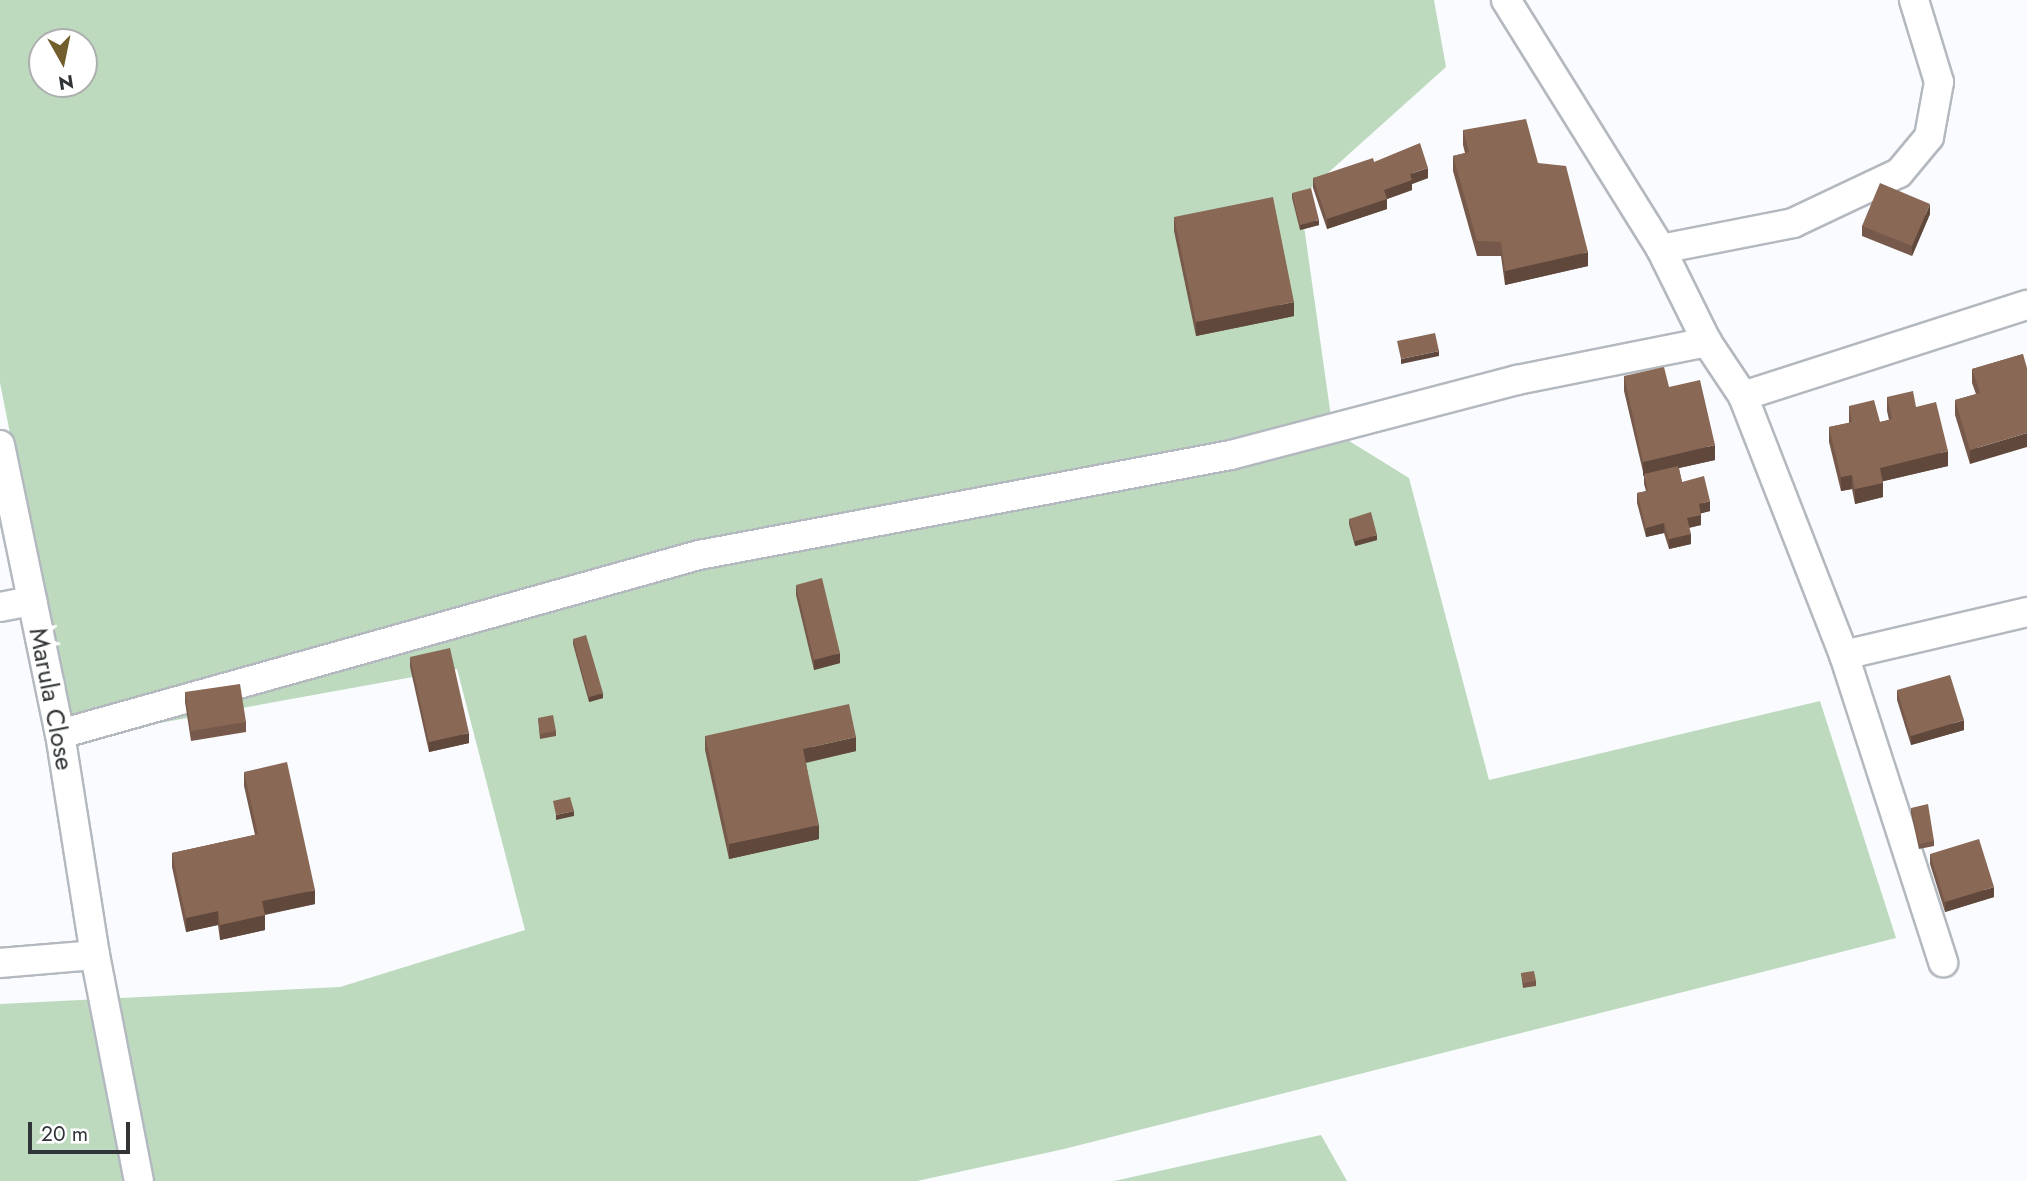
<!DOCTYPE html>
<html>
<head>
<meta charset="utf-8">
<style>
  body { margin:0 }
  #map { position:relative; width:2027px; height:1181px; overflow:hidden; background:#f9fbfe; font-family:Jost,sans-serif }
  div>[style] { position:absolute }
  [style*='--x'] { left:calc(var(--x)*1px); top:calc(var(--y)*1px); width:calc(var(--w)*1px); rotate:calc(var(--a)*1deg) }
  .green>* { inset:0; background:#bddabe }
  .roads { filter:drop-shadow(2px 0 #b3b9bf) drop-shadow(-2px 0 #b3b9bf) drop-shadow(0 2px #b3b9bf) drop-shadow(0 -2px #b3b9bf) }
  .minor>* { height:28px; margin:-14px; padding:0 14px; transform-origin:14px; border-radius:14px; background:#fff }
  .wall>* { inset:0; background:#76594a }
  .shaded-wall>* { inset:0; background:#60493c }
  .building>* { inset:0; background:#896856 }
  span { translate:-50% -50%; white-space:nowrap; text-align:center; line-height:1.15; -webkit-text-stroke:7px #fff; paint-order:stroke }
  .street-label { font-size:26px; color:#323537 }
  .north { position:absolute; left:28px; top:28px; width:70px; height:70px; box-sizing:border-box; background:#fff; border:2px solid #adaeaf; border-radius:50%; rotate:171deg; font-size:19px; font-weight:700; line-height:28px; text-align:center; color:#323537 }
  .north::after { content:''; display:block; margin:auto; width:24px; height:32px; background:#725d2c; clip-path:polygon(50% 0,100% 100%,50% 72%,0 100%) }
  .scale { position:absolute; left:28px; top:1122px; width:102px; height:32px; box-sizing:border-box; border:4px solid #323537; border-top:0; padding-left:9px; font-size:21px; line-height:24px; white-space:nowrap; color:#323537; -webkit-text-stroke:5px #fff; paint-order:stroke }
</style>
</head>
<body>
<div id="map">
  <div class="green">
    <div style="clip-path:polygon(evenodd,0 0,1434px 0,1446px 67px,1300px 198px,1333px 431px,1409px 478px,1489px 780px,1820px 701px,1896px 938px,1064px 1149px,917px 1181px,0 1181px,0 1004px,340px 987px,525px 930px,457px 669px,71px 739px,0 383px,0 0,42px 42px,84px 42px,84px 84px,42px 84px,42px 42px)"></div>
    <div style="clip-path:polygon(1321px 1135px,1347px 1181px,1114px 1181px)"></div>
  </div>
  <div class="roads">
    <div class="minor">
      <div style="--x:1506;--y:0;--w:293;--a:58.1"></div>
      <div style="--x:1661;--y:249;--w:104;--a:63.7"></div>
      <div style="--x:1707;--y:342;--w:65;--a:56.3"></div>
      <div style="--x:1743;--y:396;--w:278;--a:68.7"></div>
      <div style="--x:1844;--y:655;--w:323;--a:72.1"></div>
      <div style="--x:1661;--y:249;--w:135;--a:-11.1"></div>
      <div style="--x:1793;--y:223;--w:117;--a:-25.3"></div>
      <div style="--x:1899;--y:173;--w:47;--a:-50.2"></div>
      <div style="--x:1929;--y:137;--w:56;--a:-79.7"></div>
      <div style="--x:1939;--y:82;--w:86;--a:-107"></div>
      <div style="--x:1743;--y:396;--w:298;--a:-17.8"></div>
      <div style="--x:0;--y:445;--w:295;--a:78.3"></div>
      <div style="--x:60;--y:734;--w:224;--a:81"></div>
      <div style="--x:0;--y:607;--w:33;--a:-11"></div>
      <div style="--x:1844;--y:655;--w:188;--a:-13.2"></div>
      <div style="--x:60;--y:734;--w:664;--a:-15.65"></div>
      <div style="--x:699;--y:555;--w:541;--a:-10.65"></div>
      <div style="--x:1231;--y:455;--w:296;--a:-14.7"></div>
      <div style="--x:1517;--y:380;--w:194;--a:-11.3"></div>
      <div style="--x:0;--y:963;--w:95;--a:-4.8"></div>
      <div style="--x:95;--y:955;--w:230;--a:79"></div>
    </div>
  </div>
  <div class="wall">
    <div style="clip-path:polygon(1463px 130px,1538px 163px,1588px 266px,1505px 285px,1501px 256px,1477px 256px,1453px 171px,1453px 156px,1465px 153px,1463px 145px)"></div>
    <div style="clip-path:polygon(1374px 162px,1428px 178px,1412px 184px,1412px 190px,1387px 199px,1387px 209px,1327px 229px,1313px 188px,1313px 178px)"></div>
    <div style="clip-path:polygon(1292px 193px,1319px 225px,1300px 230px,1292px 198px)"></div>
    <div style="clip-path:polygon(1930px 214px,1912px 256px,1862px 236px,1862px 226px)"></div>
    <div style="clip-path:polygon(1174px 217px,1294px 316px,1196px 336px,1174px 231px)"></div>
    <div style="clip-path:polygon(2023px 354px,1970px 464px,1955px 415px,1955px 400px,1976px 394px,1972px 383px,1972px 369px)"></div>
    <div style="clip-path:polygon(1624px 376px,1669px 387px,1715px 460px,1679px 468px,1682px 482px,1710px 511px,1701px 513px,1701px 525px,1689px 528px,1691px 544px,1669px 549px,1664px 533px,1646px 537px,1637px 503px,1637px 493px,1646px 491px,1644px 484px,1644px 476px,1624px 391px)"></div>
    <div style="clip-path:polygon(1887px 397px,1916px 407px,1948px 466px,1883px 481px,1883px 497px,1855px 504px,1852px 489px,1841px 491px,1829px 442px,1829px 427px,1849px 423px,1849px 406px,1880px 422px,1889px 420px,1887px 411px)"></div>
    <div style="clip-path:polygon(1349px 519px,1377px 540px,1355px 546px,1349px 524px)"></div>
    <div style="clip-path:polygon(796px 585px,840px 663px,814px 670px,796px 595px)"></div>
    <div style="clip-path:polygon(573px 639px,603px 698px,589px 702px,573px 644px)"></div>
    <div style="clip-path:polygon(410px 657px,469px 743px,429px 752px,410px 667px)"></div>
    <div style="clip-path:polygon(1897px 690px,1964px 730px,1911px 745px,1897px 700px)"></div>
    <div style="clip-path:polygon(185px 692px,246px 722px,246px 732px,191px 741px,185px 702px)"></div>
    <div style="clip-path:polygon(538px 718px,556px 731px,556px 736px,540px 739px)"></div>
    <div style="clip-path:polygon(705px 736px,856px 751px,806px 763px,819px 839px,729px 859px,705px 750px)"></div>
    <div style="clip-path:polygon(244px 772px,315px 904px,265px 915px,265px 930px,220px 940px,218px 925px,186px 932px,172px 867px,172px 853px,255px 835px,244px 786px)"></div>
    <div style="clip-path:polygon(1911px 808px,1934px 841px,1934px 846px,1919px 849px,1911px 813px)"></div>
    <div style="clip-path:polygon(1930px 854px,1994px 897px,1945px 912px,1930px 864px)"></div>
    <div style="clip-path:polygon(1521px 973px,1536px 981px,1536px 986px,1523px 988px)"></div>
  </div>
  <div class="shaded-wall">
    <div style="clip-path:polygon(1428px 168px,1428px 178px,1412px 184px,1412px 190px,1387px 199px,1387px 209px,1327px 229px,1327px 219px,1384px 190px,1410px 174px)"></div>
    <div style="clip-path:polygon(1930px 204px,1930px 214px,1912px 256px,1912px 246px)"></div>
    <div style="clip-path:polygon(1319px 220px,1319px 225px,1300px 230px,1300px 225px)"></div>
    <div style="clip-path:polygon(1588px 252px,1588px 266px,1505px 285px,1505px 271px)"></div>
    <div style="clip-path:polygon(1294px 302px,1294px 316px,1196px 336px,1196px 322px)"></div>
    <div style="clip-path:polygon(1439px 351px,1439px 356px,1401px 364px,1401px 359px)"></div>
    <div style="clip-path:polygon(2027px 433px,2027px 447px,1970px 464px,1970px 450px)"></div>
    <div style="clip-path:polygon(1715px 445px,1715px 460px,1643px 476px,1643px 462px)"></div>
    <div style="clip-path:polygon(1948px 451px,1948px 466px,1880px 482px,1880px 468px)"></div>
    <div style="clip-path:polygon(1852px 475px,1852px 489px,1841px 491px,1841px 477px)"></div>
    <div style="clip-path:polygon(1883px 483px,1883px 497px,1855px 504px,1855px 489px)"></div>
    <div style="clip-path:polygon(1710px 501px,1710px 511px,1699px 514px,1699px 504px)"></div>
    <div style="clip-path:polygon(1701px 515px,1701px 525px,1687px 528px,1687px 518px)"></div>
    <div style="clip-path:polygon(1664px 523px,1664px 533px,1646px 537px,1646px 528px)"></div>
    <div style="clip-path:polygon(1691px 534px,1691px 544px,1669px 549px,1669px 539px)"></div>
    <div style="clip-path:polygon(1377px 535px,1377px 540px,1355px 546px,1355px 541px)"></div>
    <div style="clip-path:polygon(840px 653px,840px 663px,814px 670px,814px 660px)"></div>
    <div style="clip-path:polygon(603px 693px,603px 698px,589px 702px,589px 697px)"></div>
    <div style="clip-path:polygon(1964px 720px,1964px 730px,1911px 745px,1911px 736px)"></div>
    <div style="clip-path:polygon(469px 733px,469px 743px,429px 752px,429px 742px)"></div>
    <div style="clip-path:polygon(856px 737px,856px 751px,803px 763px,803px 749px)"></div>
    <div style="clip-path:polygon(574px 811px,574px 816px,556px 820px,556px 815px)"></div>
    <div style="clip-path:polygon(819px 825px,819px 839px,729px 859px,729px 844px)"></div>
    <div style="clip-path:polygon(1994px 887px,1994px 897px,1945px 912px,1945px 902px)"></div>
    <div style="clip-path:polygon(315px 890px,315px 904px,262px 915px,262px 901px)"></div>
    <div style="clip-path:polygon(218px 911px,218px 925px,186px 932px,186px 918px)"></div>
    <div style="clip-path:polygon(265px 915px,265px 930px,220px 940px,220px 925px)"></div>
  </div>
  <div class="building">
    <div style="clip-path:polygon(1526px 119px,1538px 163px,1566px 166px,1588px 252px,1505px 271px,1501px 242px,1477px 241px,1453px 156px,1469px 152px,1463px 130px)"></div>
    <div style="clip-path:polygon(1420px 143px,1428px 168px,1410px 174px,1412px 180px,1384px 190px,1387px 199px,1327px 219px,1313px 178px,1373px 158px,1374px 162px)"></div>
    <div style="clip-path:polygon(1880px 183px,1930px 204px,1912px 246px,1862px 226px)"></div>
    <div style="clip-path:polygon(1311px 188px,1319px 220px,1300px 225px,1292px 193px)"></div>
    <div style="clip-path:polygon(1273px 197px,1294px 302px,1196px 322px,1174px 217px)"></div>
    <div style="clip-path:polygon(1435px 333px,1439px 351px,1401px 359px,1397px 341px)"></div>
    <div style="clip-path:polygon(2023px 354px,2027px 368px,2027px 433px,1970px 450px,1955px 400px,1980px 393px,1972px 369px)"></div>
    <div style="clip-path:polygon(1664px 367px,1669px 387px,1700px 380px,1715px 445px,1643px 462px,1624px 376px)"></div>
    <div style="clip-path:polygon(1913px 391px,1916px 407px,1936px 402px,1948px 451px,1880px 468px,1883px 483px,1855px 489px,1852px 475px,1841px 477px,1829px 427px,1852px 422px,1849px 406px,1874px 400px,1880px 422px,1892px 419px,1887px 397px)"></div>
    <div style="clip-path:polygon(1678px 466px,1682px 482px,1704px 476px,1710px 501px,1699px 504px,1701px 515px,1687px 518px,1691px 534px,1669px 539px,1664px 523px,1646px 528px,1637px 493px,1648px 491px,1644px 474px)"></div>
    <div style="clip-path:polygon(1371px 512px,1377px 535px,1355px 541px,1349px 519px)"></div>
    <div style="clip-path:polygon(822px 578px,840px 653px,814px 660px,796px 585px)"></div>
    <div style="clip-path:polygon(586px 635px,603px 693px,589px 697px,573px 639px)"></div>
    <div style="clip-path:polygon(450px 648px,469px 733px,429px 742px,410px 657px)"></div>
    <div style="clip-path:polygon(1950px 675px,1964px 720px,1911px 736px,1897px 690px)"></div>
    <div style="clip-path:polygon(240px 684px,246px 722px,191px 731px,185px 692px)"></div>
    <div style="clip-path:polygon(849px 704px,856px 737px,803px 749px,819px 825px,729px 844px,705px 736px)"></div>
    <div style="clip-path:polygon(553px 715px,556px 731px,540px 734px,538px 718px)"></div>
    <div style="clip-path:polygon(287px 762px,315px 890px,262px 901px,265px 915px,220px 925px,218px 911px,186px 918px,172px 853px,258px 834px,244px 772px)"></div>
    <div style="clip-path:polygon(570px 797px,574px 811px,556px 815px,553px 801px)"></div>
    <div style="clip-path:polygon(1928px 804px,1934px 841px,1919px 844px,1911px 808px)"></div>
    <div style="clip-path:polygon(1979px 839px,1994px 887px,1945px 902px,1930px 854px)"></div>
    <div style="clip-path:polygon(1534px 971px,1536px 981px,1523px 983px,1521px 973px)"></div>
  </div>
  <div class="street-label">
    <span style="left:51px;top:699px;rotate:79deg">Marula Close</span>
  </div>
  <div class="north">N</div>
  <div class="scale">20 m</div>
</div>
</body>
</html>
